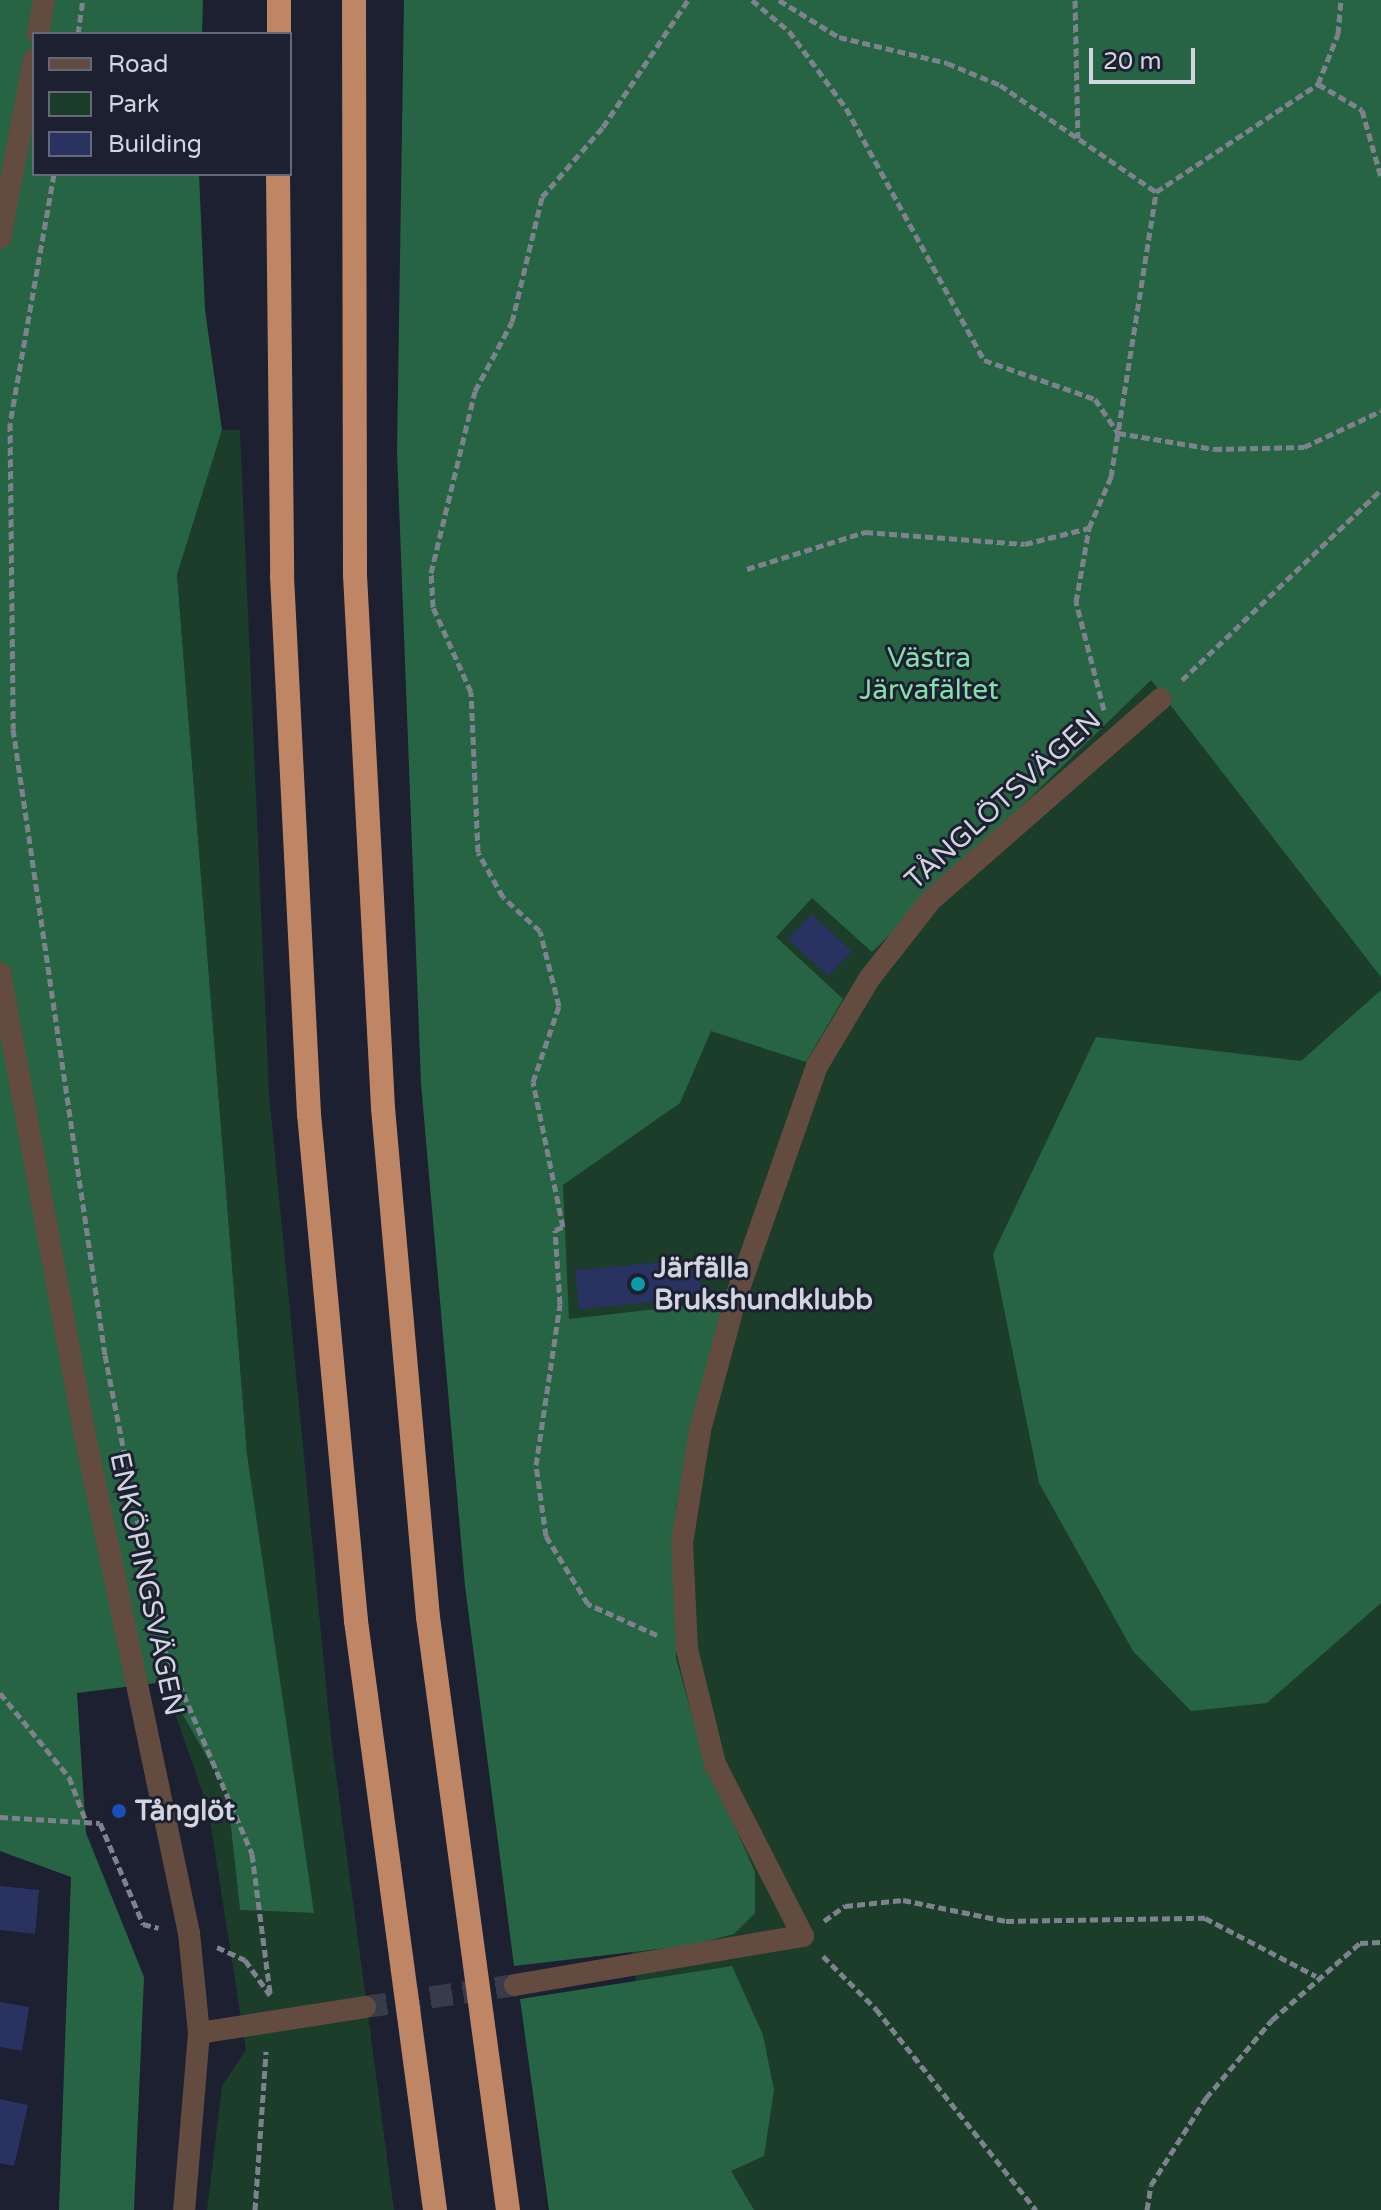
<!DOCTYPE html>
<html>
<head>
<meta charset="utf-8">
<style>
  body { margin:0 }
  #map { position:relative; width:1381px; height:2210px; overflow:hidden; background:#1c2030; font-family:"Varela Round",sans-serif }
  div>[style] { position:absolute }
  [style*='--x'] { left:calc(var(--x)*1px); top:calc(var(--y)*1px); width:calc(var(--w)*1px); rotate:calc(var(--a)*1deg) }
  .green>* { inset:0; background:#1b3d2a }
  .forest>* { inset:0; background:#276443 }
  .building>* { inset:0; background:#293261 }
  .minor-tunnel>* { height:22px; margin-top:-11px; transform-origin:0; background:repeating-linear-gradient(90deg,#373b4a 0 22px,transparent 0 33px) }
  .path>* { height:5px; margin-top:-2.5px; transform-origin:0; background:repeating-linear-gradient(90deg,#7e828f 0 8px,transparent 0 12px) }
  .minor>* { height:22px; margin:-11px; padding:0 11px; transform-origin:11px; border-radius:11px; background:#634c3f }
  .tertiary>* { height:22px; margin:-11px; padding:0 11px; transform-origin:11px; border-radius:11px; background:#634c3f }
  .motorway>* { height:24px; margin:-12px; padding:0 12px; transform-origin:12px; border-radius:12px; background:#bf8665 }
  .dots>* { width:22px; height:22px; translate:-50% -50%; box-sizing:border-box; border:4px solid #1c2030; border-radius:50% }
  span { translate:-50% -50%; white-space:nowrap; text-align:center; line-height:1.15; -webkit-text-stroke:6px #1c2030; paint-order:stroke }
  .park-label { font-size:28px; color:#86dfaa }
  .street-label { font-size:28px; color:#d2d5e0 }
  .poi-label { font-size:28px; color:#d2d5e0; font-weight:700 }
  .left { translate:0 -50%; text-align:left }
  .legend { position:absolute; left:32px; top:32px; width:260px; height:144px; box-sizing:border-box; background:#1c2030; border:2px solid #656876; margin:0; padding:10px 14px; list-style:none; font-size:24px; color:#d2d5e0 }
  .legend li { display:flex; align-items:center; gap:16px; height:40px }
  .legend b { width:40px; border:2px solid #656876 }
  .scale { position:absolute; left:1089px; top:48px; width:106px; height:36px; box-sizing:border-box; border:4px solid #d2d5e0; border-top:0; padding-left:10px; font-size:24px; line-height:28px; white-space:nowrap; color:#d2d5e0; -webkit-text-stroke:6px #1c2030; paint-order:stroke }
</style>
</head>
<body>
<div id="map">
  <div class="green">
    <div style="clip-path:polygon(1381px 0,1381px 2210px,665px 2210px,475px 727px)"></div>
    <div style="clip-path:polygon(222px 430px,240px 430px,269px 1093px,331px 1737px,394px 2210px,207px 2210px,222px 2086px,246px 2050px,208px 1808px,164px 1682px,227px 1792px,240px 1910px,313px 1913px,247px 1454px,177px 575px)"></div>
  </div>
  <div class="forest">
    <div style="clip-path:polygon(0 0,203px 0,202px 34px,34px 34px,34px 174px,199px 174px,205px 310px,222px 430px,177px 575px,247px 1454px,314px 1913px,240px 1910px,227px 1792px,164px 1682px,77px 1693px,86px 1833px,144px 1977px,134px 2210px,59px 2210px,71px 1877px,0 1851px)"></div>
    <div style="clip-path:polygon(404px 0,1381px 0,1381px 977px,1151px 680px,872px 952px,812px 898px,776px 937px,843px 999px,806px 1062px,711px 1031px,680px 1103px,563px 1185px,569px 1319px,727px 1301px,676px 1508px,676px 1658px,703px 1755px,755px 1872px,755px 1913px,734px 1934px,692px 1945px,514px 1966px,465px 1586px,421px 1084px,397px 451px)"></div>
    <div style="clip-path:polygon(1381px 990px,1381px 1603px,1267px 1703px,1191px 1711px,1133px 1651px,1039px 1483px,993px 1254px,1096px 1037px,1301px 1061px)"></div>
    <div style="clip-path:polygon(732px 1966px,763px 2035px,774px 2090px,764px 2156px,731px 2171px,754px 2210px,549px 2210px,520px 1999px)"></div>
  </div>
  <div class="building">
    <div style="clip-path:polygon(812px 914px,852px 951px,828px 976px,788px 939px)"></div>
    <div style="clip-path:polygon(698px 1259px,702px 1298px,579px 1309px,575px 1270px)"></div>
    <div style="clip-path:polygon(0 1886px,39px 1890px,35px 1934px,0 1930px)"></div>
    <div style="clip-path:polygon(0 2002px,29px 2007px,22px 2051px,0 2047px)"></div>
    <div style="clip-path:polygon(0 2099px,28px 2105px,14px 2166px,0 2163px)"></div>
  </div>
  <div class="minor-tunnel">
    <div style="--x:365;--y:2007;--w:152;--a:-8.3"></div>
  </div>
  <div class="path">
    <div style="--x:752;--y:0;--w:48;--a:40"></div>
    <div style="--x:789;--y:31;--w:96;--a:53.5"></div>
    <div style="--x:846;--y:108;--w:287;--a:61.3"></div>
    <div style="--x:984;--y:360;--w:118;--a:19.4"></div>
    <div style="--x:1095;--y:399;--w:41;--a:55.9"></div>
    <div style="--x:1118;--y:433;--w:97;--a:9.5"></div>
    <div style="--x:1214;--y:449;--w:90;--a:-1.3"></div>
    <div style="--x:1304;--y:447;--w:85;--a:-25.1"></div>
    <div style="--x:779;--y:0;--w:70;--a:31.7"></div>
    <div style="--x:839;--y:37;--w:111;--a:13.5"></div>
    <div style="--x:947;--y:63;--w:57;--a:22.5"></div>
    <div style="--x:1000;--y:85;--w:189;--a:34.4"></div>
    <div style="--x:1075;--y:0;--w:138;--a:88.8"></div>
    <div style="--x:78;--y:34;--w:34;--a:-82"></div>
    <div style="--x:1318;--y:84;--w:51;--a:30.6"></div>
    <div style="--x:1362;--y:110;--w:70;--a:74.2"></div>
    <div style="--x:54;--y:174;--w:253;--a:100"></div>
    <div style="--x:10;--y:423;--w:306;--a:89.4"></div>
    <div style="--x:13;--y:729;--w:633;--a:81.64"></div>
    <div style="--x:105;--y:1355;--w:271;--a:78.9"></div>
    <div style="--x:1156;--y:192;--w:195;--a:-33.7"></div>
    <div style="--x:1318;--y:84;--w:54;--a:-68.2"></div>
    <div style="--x:1338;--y:34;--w:34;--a:-85"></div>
    <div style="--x:747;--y:569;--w:124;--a:-17.4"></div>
    <div style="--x:865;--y:532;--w:160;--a:4.3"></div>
    <div style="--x:1025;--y:544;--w:66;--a:-14"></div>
    <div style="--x:1182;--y:680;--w:275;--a:-43.7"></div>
    <div style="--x:1104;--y:710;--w:112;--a:-104.5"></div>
    <div style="--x:1076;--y:602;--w:75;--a:-80"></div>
    <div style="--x:1089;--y:528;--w:56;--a:-66.7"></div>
    <div style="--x:1111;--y:477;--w:289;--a:-81"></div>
    <div style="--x:657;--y:1635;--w:76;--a:-155.8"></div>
    <div style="--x:588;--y:1604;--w:80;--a:-121.7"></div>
    <div style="--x:546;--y:1536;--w:72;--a:-98"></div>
    <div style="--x:536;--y:1465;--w:163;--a:-81.5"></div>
    <div style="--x:560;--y:1304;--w:74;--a:-93.9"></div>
    <div style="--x:555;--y:1230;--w:9;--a:-21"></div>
    <div style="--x:563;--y:1227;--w:148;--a:-101.7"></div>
    <div style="--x:533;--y:1082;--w:80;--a:-71.1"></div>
    <div style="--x:559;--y:1006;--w:77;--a:-104.2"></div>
    <div style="--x:540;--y:931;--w:50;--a:-137.4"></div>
    <div style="--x:503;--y:897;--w:51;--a:-119.1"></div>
    <div style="--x:478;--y:852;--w:160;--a:-92.5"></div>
    <div style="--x:471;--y:692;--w:93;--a:-114.1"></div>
    <div style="--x:433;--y:607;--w:34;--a:-93"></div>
    <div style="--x:431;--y:573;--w:187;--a:-76.4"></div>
    <div style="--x:475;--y:391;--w:78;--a:-61.8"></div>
    <div style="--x:512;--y:322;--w:129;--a:-76.5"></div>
    <div style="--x:542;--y:197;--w:93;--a:-48.9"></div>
    <div style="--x:603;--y:127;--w:153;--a:-56.2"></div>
    <div style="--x:160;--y:1639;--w:234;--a:66.8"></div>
    <div style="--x:252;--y:1854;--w:140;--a:82.6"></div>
    <div style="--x:0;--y:1693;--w:109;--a:50.6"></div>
    <div style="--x:69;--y:1777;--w:47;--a:68.9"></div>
    <div style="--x:0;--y:1817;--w:100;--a:3.4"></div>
    <div style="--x:100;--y:1823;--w:110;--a:66.9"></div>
    <div style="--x:143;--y:1924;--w:16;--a:14"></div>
    <div style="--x:824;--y:1921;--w:26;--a:-36"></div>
    <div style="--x:845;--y:1906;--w:58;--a:-5.9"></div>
    <div style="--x:903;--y:1900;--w:105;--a:11.5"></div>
    <div style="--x:1006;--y:1921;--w:199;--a:-0.9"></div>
    <div style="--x:1205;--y:1918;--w:125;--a:27.6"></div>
    <div style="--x:217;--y:1947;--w:31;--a:25"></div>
    <div style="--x:245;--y:1960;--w:43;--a:54.5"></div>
    <div style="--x:823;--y:1956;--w:75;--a:45"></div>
    <div style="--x:876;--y:2009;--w:257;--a:51.5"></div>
    <div style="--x:255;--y:2210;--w:159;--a:-86"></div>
    <div style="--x:1147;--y:2210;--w:25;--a:-81"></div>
    <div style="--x:1151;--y:2185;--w:103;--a:-57.7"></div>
    <div style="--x:1206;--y:2098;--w:102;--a:-49.8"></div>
    <div style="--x:1272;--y:2020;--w:117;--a:-41.2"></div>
    <div style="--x:1360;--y:1943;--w:21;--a:-3"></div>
  </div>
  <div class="minor">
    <div style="--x:515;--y:1985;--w:292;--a:-9.7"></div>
    <div style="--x:803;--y:1936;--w:193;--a:-117.1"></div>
    <div style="--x:715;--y:1764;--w:118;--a:-103.7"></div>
    <div style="--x:687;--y:1649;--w:106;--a:-92.7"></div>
    <div style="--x:682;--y:1543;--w:114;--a:-80.9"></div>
    <div style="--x:700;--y:1430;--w:138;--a:-74.9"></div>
    <div style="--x:736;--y:1297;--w:245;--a:-70.7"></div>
    <div style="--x:817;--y:1066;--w:101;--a:-59.1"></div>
    <div style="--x:869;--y:979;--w:100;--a:-51.9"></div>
    <div style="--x:931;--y:900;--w:305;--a:-41.2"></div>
    <div style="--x:199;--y:2033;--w:168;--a:-8.9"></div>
  </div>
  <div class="tertiary">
    <div style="--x:38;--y:34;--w:35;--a:-80"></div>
    <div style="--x:0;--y:238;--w:182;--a:-79.2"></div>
    <div style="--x:0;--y:973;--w:466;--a:79.6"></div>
    <div style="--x:84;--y:1431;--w:513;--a:78.19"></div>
    <div style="--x:189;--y:1933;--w:100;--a:84.3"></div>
    <div style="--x:199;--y:2033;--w:178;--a:94.8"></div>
  </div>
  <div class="motorway">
    <div style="--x:354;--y:0;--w:575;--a:89.9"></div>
    <div style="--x:355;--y:575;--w:534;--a:86.99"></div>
    <div style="--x:383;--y:1108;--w:511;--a:84.95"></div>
    <div style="--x:428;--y:1617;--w:598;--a:82.32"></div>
    <div style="--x:279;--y:34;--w:34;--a:-90"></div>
    <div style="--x:278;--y:174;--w:402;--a:89.4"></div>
    <div style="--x:282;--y:576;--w:539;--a:87.13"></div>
    <div style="--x:309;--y:1114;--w:509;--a:84.7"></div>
    <div style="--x:356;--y:1621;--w:594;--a:82.36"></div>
  </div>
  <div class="dots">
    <div style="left:638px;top:1284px;background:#0f9aa8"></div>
    <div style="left:119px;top:1811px;background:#1a4fb4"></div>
  </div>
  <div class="park-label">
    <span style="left:929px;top:674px">Västra<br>Järvafältet</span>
  </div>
  <div class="street-label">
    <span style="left:1003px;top:800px;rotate:-42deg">TÅNGLÖTSVÄGEN</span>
    <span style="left:147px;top:1584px;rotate:78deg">ENKÖPINGSVÄGEN</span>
  </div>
  <div class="poi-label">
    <span class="left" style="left:654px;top:1284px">Järfälla<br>Brukshundklubb</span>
    <span class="left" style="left:135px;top:1811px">Tånglöt</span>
  </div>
  <ul class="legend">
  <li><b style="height:10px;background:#634c3f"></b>Road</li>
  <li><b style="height:22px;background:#1b3d2a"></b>Park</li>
  <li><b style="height:22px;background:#293261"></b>Building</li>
  </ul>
  <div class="scale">20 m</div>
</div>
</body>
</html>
